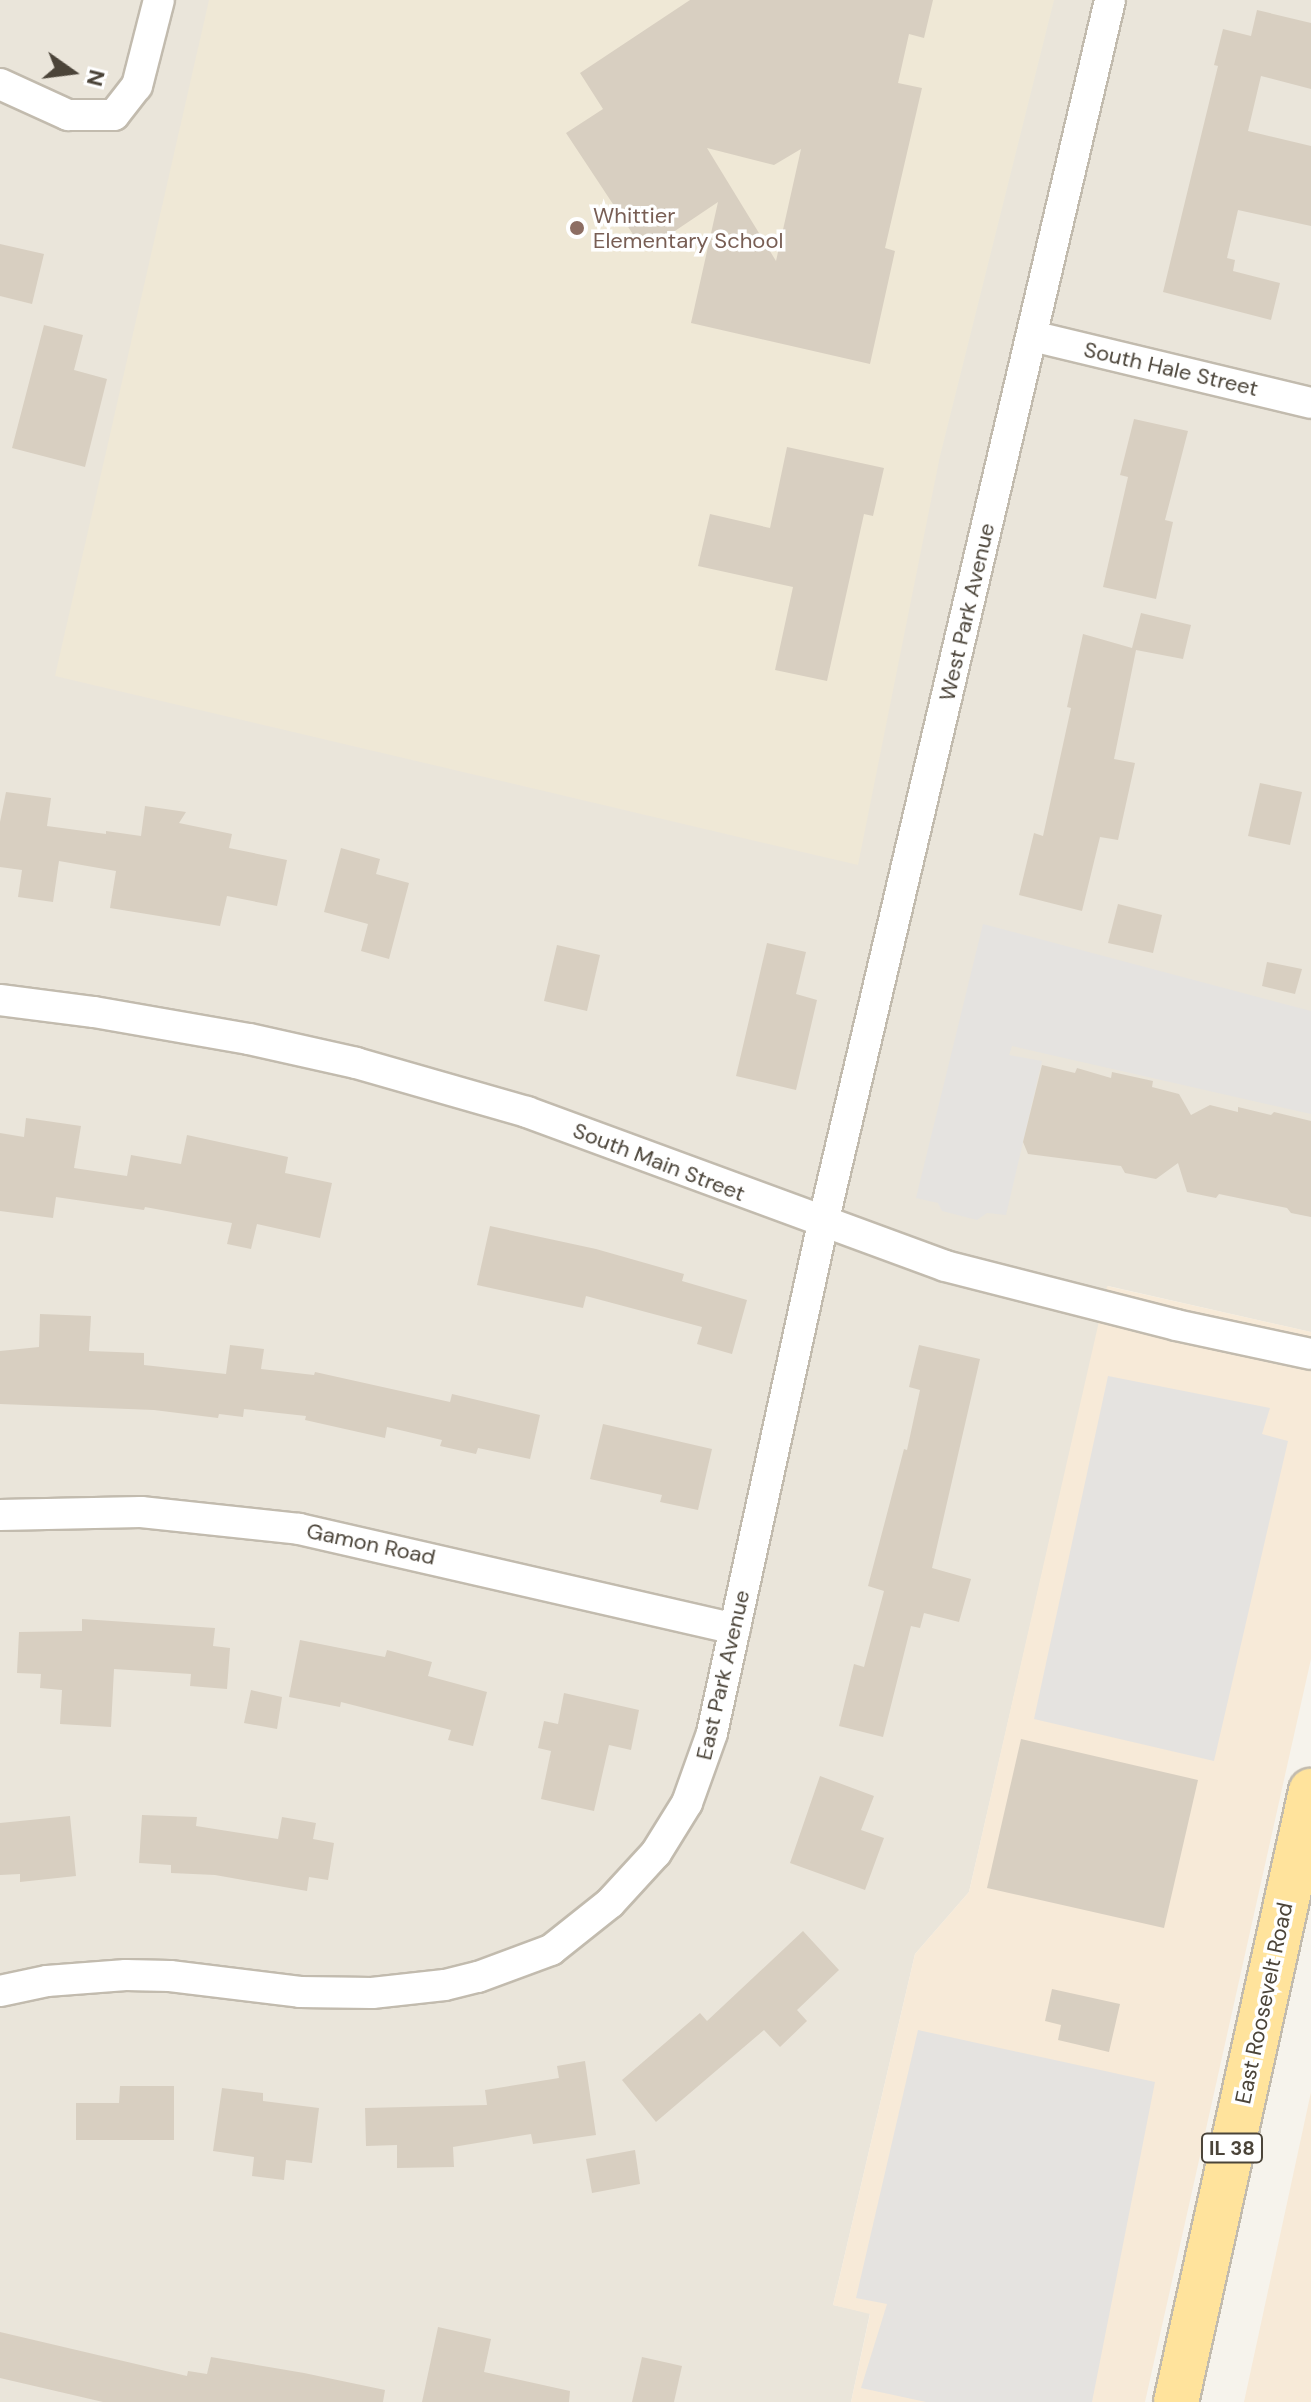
<!DOCTYPE html>
<html>
<head>
<meta charset="utf-8">
<style>
  body { margin:0 }
  #map { position:relative; width:1311px; height:2402px; overflow:hidden; background:#f6f3ec; font-family:"DM Sans",sans-serif }
  div>[style] { position:absolute }
  [style*='--x'] { left:calc(var(--x)*1px); top:calc(var(--y)*1px); width:calc(var(--w)*1px); rotate:calc(var(--a)*1deg) }
  .residential>* { inset:0; background:#eae5da }
  .commercial>* { inset:0; background:#f7ead8 }
  .education>* { inset:0; background:#efe8d6 }
  .parking>* { inset:0; background:#e5e3e0 }
  .building>* { inset:0; background:#d8cfc1 }
  .roads { filter:drop-shadow(2px 0 #c2bbae) drop-shadow(-2px 0 #c2bbae) drop-shadow(0 2px #c2bbae) drop-shadow(0 -2px #c2bbae) }
  .street>* { height:30px; margin:-15px; padding:0 15px; transform-origin:15px; border-radius:15px; background:#fff }
  .primary>* { height:44px; margin:-22px; padding:0 22px; transform-origin:22px; border-radius:22px; background:#ffe39c }
  .dots>* { width:22px; height:22px; translate:-50% -50%; box-sizing:border-box; border:4px solid #fff; border-radius:50% }
  span { translate:-50% -50%; white-space:nowrap; text-align:center; line-height:1.15; -webkit-text-stroke:7px #fff; paint-order:stroke }
  .shield-label span { padding:2px 6px; background:#fff; border:2px solid; border-radius:6px; -webkit-text-stroke-width:0 }
  .shield-label { font-size:20px; color:#4b4439; font-weight:700 }
  .education-label { font-size:22px; color:#785e54 }
  .left { translate:0 -50%; text-align:left }
  .street-label { font-size:22px; color:#4b4439 }
  .north { position:absolute; left:32px; top:32px; width:80px; height:80px; -webkit-text-stroke:6px #fff; paint-order:stroke; rotate:104deg; font-size:22px; font-weight:700; line-height:32px; text-align:center; color:#4b4439 }
  .north::after { content:''; display:block; margin:auto; width:28px; height:36px; background:#4b4439; clip-path:polygon(50% 0,100% 100%,50% 72%,0 100%) }
</style>
</head>
<body>
<div id="map">
  <div class="residential">
    <div style="clip-path:polygon(0 0,1311px 0,1311px 1332px,1108px 1286px,969px 1892px,915px 1954px,833px 2305px,870px 2313px,851px 2402px,0 2402px)"></div>
  </div>
  <div class="commercial">
    <div style="clip-path:polygon(1107px 1286px,1311px 1332px,1311px 1659px,1145px 2402px,851px 2402px,870px 2314px,833px 2305px,915px 1954px,969px 1892px)"></div>
    <div style="clip-path:polygon(1311px 2092px,1311px 2402px,1244px 2402px)"></div>
  </div>
  <div class="education">
    <div style="clip-path:polygon(209px 0,1054px 0,940px 456px,858px 865px,55px 676px)"></div>
  </div>
  <div class="parking">
    <div style="clip-path:polygon(983px 924px,1311px 1011px,1311px 1114px,1012px 1046px,1009px 1055px,1042px 1061px,1006px 1215px,987px 1213px,977px 1220px,942px 1211px,938px 1203px,916px 1198px)"></div>
    <div style="clip-path:polygon(1108px 1376px,1270px 1408px,1262px 1434px,1288px 1441px,1214px 1761px,1034px 1719px)"></div>
    <div style="clip-path:polygon(918px 2030px,1155px 2082px,1092px 2402px,926px 2402px,861px 2388px,887px 2304px,856px 2298px)"></div>
  </div>
  <div class="building">
    <div style="clip-path:polygon(evenodd,690px 0,933px 0,924px 38px,909px 34px,898px 83px,922px 88px,885px 248px,895px 251px,870px 364px,691px 323px,718px 202px,657px 243px,655px 240px,642px 248px,566px 133px,603px 109px,580px 73px,690px 0,707px 148px,774px 165px,801px 149px,776px 261px,707px 148px)"></div>
    <div style="clip-path:polygon(1257px 10px,1311px 23px,1311px 89px,1261px 76px,1248px 131px,1311px 146px,1311px 226px,1238px 210px,1227px 258px,1235px 260px,1233px 271px,1280px 283px,1271px 320px,1163px 292px,1218px 66px,1214px 65px,1223px 29px,1251px 36px)"></div>
    <div style="clip-path:polygon(0 244px,44px 254px,32px 304px,0 296px)"></div>
    <div style="clip-path:polygon(44px 325px,83px 335px,74px 370px,107px 379px,85px 467px,12px 448px)"></div>
    <div style="clip-path:polygon(1134px 419px,1188px 431px,1165px 520px,1173px 522px,1156px 599px,1103px 587px,1128px 477px,1120px 475px)"></div>
    <div style="clip-path:polygon(787px 447px,884px 468px,873px 516px,864px 514px,827px 681px,775px 670px,793px 587px,698px 566px,710px 514px,770px 528px)"></div>
    <div style="clip-path:polygon(1141px 613px,1191px 625px,1183px 659px,1136px 650px,1114px 759px,1135px 763px,1118px 840px,1100px 837px,1082px 911px,1019px 895px,1034px 833px,1043px 836px,1071px 708px,1067px 707px,1083px 634px,1132px 648px)"></div>
    <div style="clip-path:polygon(1260px 783px,1302px 792px,1290px 845px,1248px 836px)"></div>
    <div style="clip-path:polygon(6px 792px,51px 798px,47px 826px,106px 834px,106px 831px,141px 836px,145px 806px,186px 812px,179px 823px,232px 834px,229px 848px,287px 860px,277px 906px,227px 896px,220px 926px,110px 908px,116px 871px,59px 861px,53px 902px,18px 897px,22px 870px,0 867px,0 822px)"></div>
    <div style="clip-path:polygon(341px 848px,380px 859px,376px 874px,409px 883px,389px 959px,361px 951px,368px 924px,324px 912px)"></div>
    <div style="clip-path:polygon(1118px 904px,1162px 915px,1153px 953px,1108px 943px)"></div>
    <div style="clip-path:polygon(767px 943px,806px 952px,796px 994px,817px 1000px,796px 1090px,736px 1076px)"></div>
    <div style="clip-path:polygon(557px 945px,600px 955px,587px 1011px,544px 1001px)"></div>
    <div style="clip-path:polygon(1267px 962px,1302px 969px,1295px 994px,1262px 986px)"></div>
    <div style="clip-path:polygon(1042px 1065px,1075px 1073px,1077px 1068px,1111px 1078px,1112px 1072px,1153px 1081px,1152px 1087px,1179px 1094px,1191px 1115px,1210px 1105px,1238px 1112px,1238px 1107px,1271px 1115px,1274px 1112px,1311px 1121px,1311px 1217px,1291px 1213px,1287px 1208px,1219px 1194px,1216px 1198px,1187px 1192px,1178px 1163px,1156px 1179px,1125px 1173px,1121px 1166px,1028px 1154px,1023px 1142px)"></div>
    <div style="clip-path:polygon(26px 1118px,81px 1126px,74px 1168px,127px 1176px,131px 1155px,181px 1164px,187px 1135px,288px 1157px,285px 1173px,332px 1183px,320px 1238px,257px 1224px,251px 1249px,227px 1244px,232px 1223px,145px 1207px,144px 1210px,56px 1197px,53px 1218px,0 1211px,0 1133px,24px 1137px)"></div>
    <div style="clip-path:polygon(490px 1226px,596px 1249px,684px 1274px,682px 1281px,747px 1300px,732px 1354px,697px 1344px,702px 1327px,586px 1296px,583px 1308px,477px 1285px)"></div>
    <div style="clip-path:polygon(40px 1314px,91px 1316px,89px 1351px,144px 1353px,144px 1365px,226px 1374px,230px 1345px,264px 1349px,261px 1369px,314px 1375px,315px 1372px,450px 1402px,452px 1394px,540px 1415px,530px 1459px,478px 1448px,476px 1454px,440px 1446px,442px 1440px,387px 1427px,385px 1438px,305px 1420px,306px 1416px,244px 1409px,243px 1417px,219px 1414px,218px 1418px,154px 1410px,0 1404px,0 1351px,39px 1347px)"></div>
    <div style="clip-path:polygon(919px 1345px,980px 1359px,932px 1568px,971px 1579px,959px 1622px,924px 1613px,920px 1628px,911px 1626px,883px 1737px,839px 1726px,854px 1664px,864px 1667px,884px 1591px,868px 1586px,904px 1449px,907px 1450px,920px 1390px,909px 1387px)"></div>
    <div style="clip-path:polygon(603px 1424px,712px 1449px,698px 1510px,660px 1502px,662px 1495px,590px 1479px)"></div>
    <div style="clip-path:polygon(82px 1619px,215px 1628px,213px 1646px,230px 1648px,227px 1689px,190px 1686px,191px 1674px,114px 1669px,111px 1727px,60px 1724px,62px 1690px,40px 1688px,41px 1674px,17px 1673px,19px 1632px,82px 1631px)"></div>
    <div style="clip-path:polygon(300px 1640px,385px 1657px,387px 1650px,432px 1662px,428px 1676px,487px 1692px,473px 1746px,448px 1740px,451px 1730px,341px 1702px,340px 1707px,289px 1697px)"></div>
    <div style="clip-path:polygon(251px 1690px,282px 1697px,277px 1729px,244px 1723px)"></div>
    <div style="clip-path:polygon(564px 1693px,639px 1710px,631px 1750px,609px 1745px,594px 1811px,541px 1799px,551px 1751px,538px 1748px,544px 1721px,558px 1724px)"></div>
    <div style="clip-path:polygon(1021px 1739px,1198px 1780px,1164px 1928px,987px 1888px)"></div>
    <div style="clip-path:polygon(820px 1776px,874px 1796px,861px 1830px,884px 1838px,865px 1890px,790px 1863px)"></div>
    <div style="clip-path:polygon(142px 1815px,197px 1817px,196px 1826px,278px 1839px,282px 1817px,316px 1823px,313px 1839px,334px 1843px,328px 1880px,309px 1877px,307px 1891px,215px 1875px,171px 1873px,171px 1865px,139px 1863px)"></div>
    <div style="clip-path:polygon(70px 1816px,76px 1876px,20px 1882px,20px 1874px,0 1875px,0 1823px)"></div>
    <div style="clip-path:polygon(803px 1931px,839px 1970px,797px 2010px,807px 2021px,780px 2047px,764px 2030px,656px 2122px,622px 2080px,700px 2013px,707px 2021px)"></div>
    <div style="clip-path:polygon(1052px 1989px,1120px 2004px,1109px 2052px,1058px 2040px,1061px 2025px,1045px 2021px)"></div>
    <div style="clip-path:polygon(585px 2061px,596px 2135px,533px 2144px,531px 2134px,453px 2147px,454px 2167px,397px 2168px,397px 2145px,366px 2146px,365px 2108px,487px 2105px,485px 2090px,559px 2078px,557px 2066px)"></div>
    <div style="clip-path:polygon(120px 2086px,174px 2086px,174px 2140px,76px 2140px,76px 2103px,119px 2103px)"></div>
    <div style="clip-path:polygon(222px 2088px,263px 2093px,263px 2101px,319px 2108px,312px 2163px,286px 2160px,284px 2180px,252px 2176px,254px 2157px,213px 2151px)"></div>
    <div style="clip-path:polygon(635px 2150px,640px 2184px,592px 2193px,586px 2159px)"></div>
    <div style="clip-path:polygon(438px 2327px,491px 2339px,484px 2372px,570px 2391px,569px 2402px,422px 2402px)"></div>
    <div style="clip-path:polygon(0 2332px,187px 2376px,188px 2371px,207px 2374px,211px 2357px,304px 2373px,385px 2390px,383px 2402px,103px 2402px,0 2378px)"></div>
    <div style="clip-path:polygon(642px 2357px,682px 2366px,674px 2402px,632px 2402px)"></div>
  </div>
  <div class="roads">
    <div class="street">
      <div style="--x:0;--y:84;--w:75;--a:24.5"></div>
      <div style="--x:68;--y:115;--w:46;--a:0"></div>
      <div style="--x:114;--y:115;--w:37;--a:-52"></div>
      <div style="--x:137;--y:86;--w:89;--a:-75.7"></div>
      <div style="--x:1032;--y:336;--w:287;--a:13.5"></div>
      <div style="--x:0;--y:1000;--w:95;--a:7.3"></div>
      <div style="--x:94;--y:1012;--w:157;--a:9.9"></div>
      <div style="--x:249;--y:1039;--w:110;--a:12.6"></div>
      <div style="--x:356;--y:1063;--w:178;--a:16"></div>
      <div style="--x:527;--y:1112;--w:445;--a:20.2"></div>
      <div style="--x:945;--y:1266;--w:238;--a:14.3"></div>
      <div style="--x:1176;--y:1325;--w:138;--a:12.1"></div>
      <div style="--x:0;--y:1515;--w:141;--a:-1.2"></div>
      <div style="--x:141;--y:1512;--w:159;--a:6.1"></div>
      <div style="--x:299;--y:1529;--w:447;--a:12.9"></div>
      <div style="--x:0;--y:1991;--w:48;--a:-12"></div>
      <div style="--x:47;--y:1981;--w:79;--a:-4.3"></div>
      <div style="--x:126;--y:1975;--w:44;--a:1.3"></div>
      <div style="--x:170;--y:1976;--w:131;--a:7"></div>
      <div style="--x:300;--y:1992;--w:72;--a:0.8"></div>
      <div style="--x:372;--y:1993;--w:73;--a:-6.3"></div>
      <div style="--x:445;--y:1985;--w:34;--a:-14"></div>
      <div style="--x:478;--y:1977;--w:78;--a:-20.3"></div>
      <div style="--x:551;--y:1950;--w:75;--a:-38.5"></div>
      <div style="--x:610;--y:1903;--w:68;--a:-47.4"></div>
      <div style="--x:656;--y:1853;--w:59;--a:-58.2"></div>
      <div style="--x:687;--y:1803;--w:74;--a:-70.3"></div>
      <div style="--x:712;--y:1733;--w:522;--a:-77.72"></div>
      <div style="--x:823;--y:1223;--w:1256;--a:-76.79"></div>
    </div>
    <div class="primary">
      <div style="--x:1176;--y:2402;--w:626;--a:-77.54"></div>
    </div>
  </div>
  <div class="dots">
    <div style="left:577px;top:228px;background:#8d6e63"></div>
  </div>
  <div class="shield-label">
    <span style="left:1232px;top:2148px">IL 38</span>
  </div>
  <div class="education-label">
    <span class="left" style="left:593px;top:228px">Whittier<br>Elementary School</span>
  </div>
  <div class="street-label">
    <span style="left:1171px;top:369px;rotate:13deg">South Hale Street</span>
    <span style="left:967px;top:612px;rotate:-77deg">West Park Avenue</span>
    <span style="left:659px;top:1162px;rotate:21deg">South Main Street</span>
    <span style="left:371px;top:1544px;rotate:12deg">Gamon Road</span>
    <span style="left:723px;top:1675px;rotate:-77deg">East Park Avenue</span>
    <span style="left:1264px;top:2003px;rotate:-78deg">East Roosevelt Road</span>
  </div>
  <div class="north">N</div>
</div>
</body>
</html>
